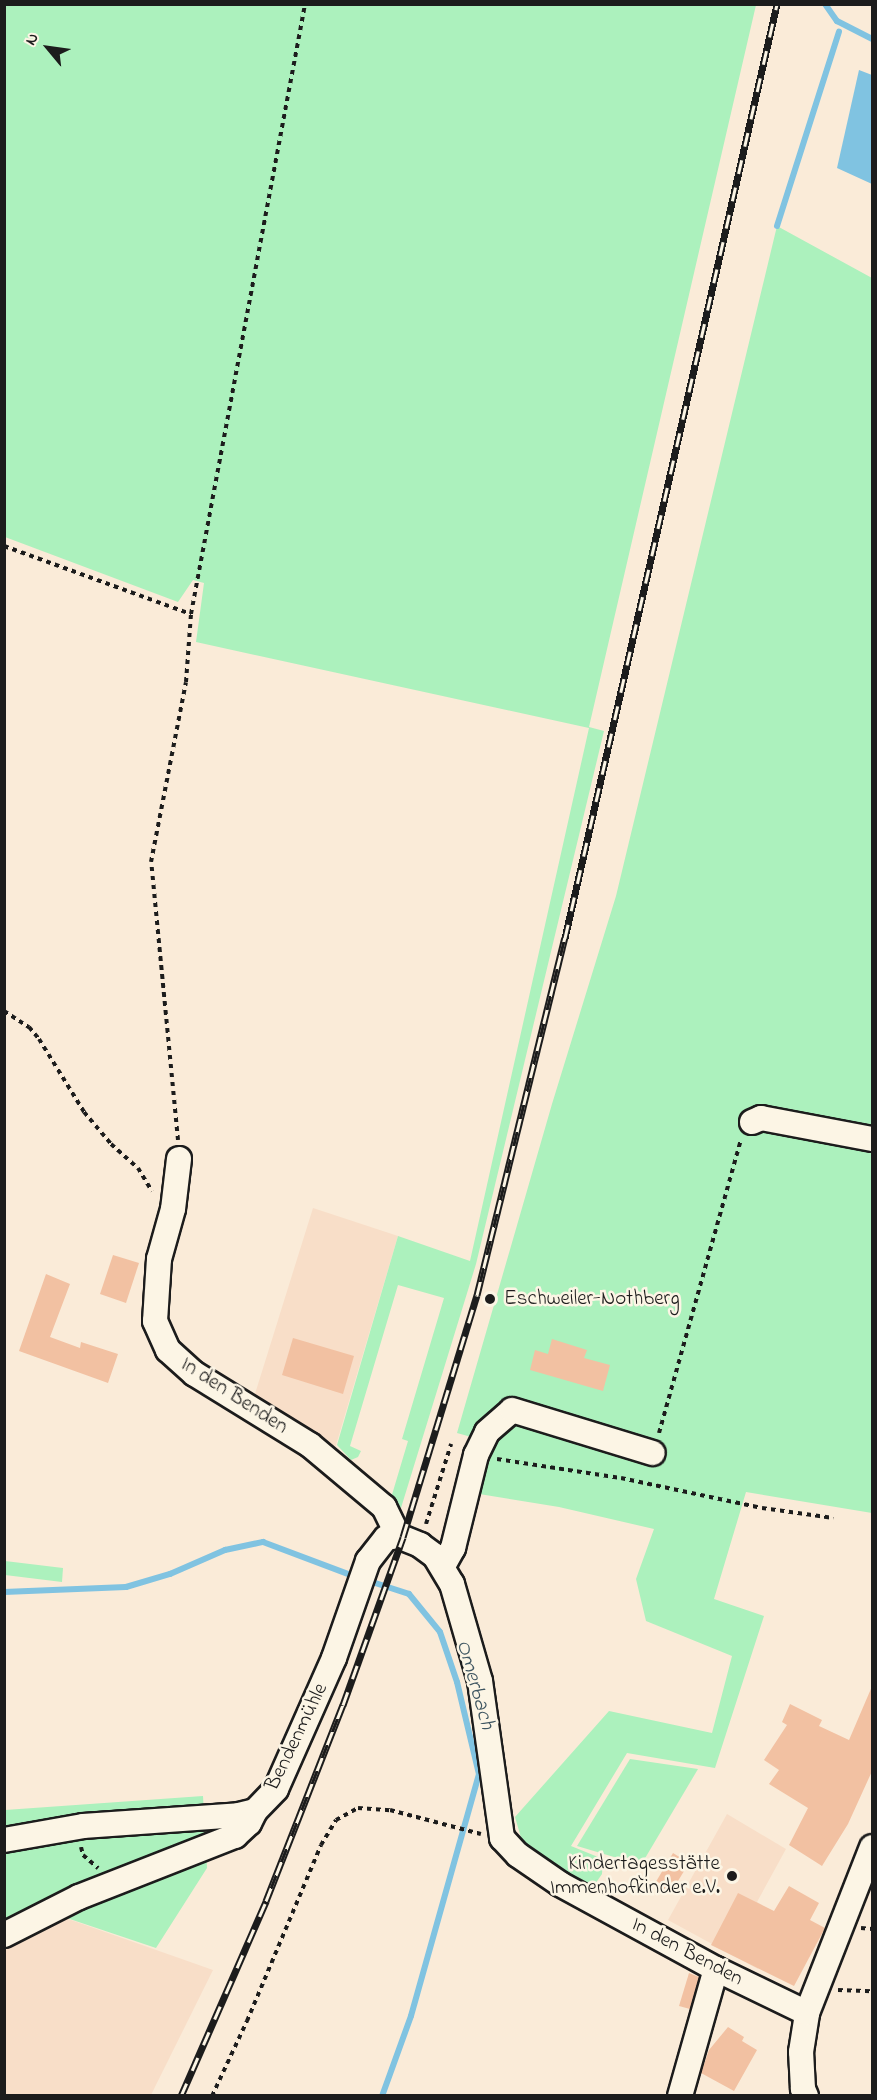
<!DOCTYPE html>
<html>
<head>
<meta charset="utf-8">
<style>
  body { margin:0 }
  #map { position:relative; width:877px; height:2100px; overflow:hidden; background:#faebd8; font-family:"Indie Flower",sans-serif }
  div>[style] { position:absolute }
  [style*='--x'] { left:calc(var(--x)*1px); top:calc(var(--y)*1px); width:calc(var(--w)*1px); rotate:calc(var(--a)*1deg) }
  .built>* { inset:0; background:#f8dec8 }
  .green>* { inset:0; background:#acf1bd }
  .water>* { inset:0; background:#80c3e1 }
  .stream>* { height:6px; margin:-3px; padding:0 3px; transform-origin:3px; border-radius:3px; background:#80c3e1 }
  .building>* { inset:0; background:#f2c1a2 }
  .path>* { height:4px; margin-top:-2px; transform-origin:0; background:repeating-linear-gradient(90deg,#1c1c1c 0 4.5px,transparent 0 9px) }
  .roads { filter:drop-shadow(2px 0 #1c1c1c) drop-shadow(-2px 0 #1c1c1c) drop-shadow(0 2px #1c1c1c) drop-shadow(0 -2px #1c1c1c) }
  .minor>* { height:24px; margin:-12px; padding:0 12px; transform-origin:12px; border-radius:12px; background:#fcf5e5 }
  .rail>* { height:7px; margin-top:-3.5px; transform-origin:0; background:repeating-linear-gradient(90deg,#fcf5e5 0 14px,#1c1c1c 0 28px); box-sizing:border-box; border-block:2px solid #1c1c1c }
  .dots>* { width:16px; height:16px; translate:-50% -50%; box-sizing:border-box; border:3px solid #fcf5e5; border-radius:50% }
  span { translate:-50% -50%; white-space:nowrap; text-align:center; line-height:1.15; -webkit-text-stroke:5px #fcf5e5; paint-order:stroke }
  .poi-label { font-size:21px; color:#1c1c1c }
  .left { translate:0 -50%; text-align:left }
  .right { translate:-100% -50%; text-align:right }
  .street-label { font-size:21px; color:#1c1c1c }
  .water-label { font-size:22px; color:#3f5661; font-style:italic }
  .frame { position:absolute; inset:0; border:6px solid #1c1c1c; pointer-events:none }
  .north { position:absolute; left:18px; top:18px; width:60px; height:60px; -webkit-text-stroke:4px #fcf5e5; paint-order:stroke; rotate:299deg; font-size:16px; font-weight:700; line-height:24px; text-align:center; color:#1c1c1c }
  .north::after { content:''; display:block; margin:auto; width:21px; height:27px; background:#1c1c1c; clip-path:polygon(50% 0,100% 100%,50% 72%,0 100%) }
</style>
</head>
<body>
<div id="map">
  <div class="built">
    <div style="clip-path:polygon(313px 1208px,398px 1236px,334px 1452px,254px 1397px)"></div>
    <div style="clip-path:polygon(727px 1814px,786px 1849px,757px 1902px,762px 1905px,745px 1940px,769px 1946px,758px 1969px,668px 1920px)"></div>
    <div style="clip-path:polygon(37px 1908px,213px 1970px,151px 2095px,5px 2096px,5px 1920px)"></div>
  </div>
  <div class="green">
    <div style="clip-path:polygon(4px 5px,756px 5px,589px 727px,604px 731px,476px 1264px,401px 1508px,391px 1498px,408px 1441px,402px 1439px,444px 1298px,398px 1285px,350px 1446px,361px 1451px,358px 1457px,351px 1460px,337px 1445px,398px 1236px,470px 1261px,589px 728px,196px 642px,204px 583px,193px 580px,178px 602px,5px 537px)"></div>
    <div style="clip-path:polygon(777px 226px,872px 278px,872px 1513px,746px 1492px,714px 1599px,764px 1616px,715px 1768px,627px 1753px,571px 1846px,603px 1859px,602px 1874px,591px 1890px,522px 1841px,515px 1817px,609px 1711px,712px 1733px,732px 1656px,646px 1621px,636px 1579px,654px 1529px,559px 1507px,473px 1493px,489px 1442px,457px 1433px,552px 1104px,616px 896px)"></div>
    <div style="clip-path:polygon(5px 1561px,63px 1568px,62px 1582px,5px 1575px)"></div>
    <div style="clip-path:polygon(630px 1759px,698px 1769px,641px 1865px,577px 1846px)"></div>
    <div style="clip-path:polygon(203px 1796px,207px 1868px,156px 1948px,37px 1908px,5px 1920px,5px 1810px)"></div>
  </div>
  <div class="water">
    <div style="clip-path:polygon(859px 70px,872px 75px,872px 184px,837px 168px)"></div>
  </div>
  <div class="stream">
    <div style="--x:825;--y:4;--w:21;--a:55"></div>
    <div style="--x:837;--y:21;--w:39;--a:27"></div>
    <div style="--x:777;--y:226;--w:204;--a:-72.3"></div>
    <div style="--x:366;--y:1580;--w:45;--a:18"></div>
    <div style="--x:409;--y:1594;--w:49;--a:50.8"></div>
    <div style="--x:440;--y:1632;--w:53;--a:71.2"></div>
    <div style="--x:457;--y:1682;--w:95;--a:76.6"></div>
    <div style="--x:479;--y:1774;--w:251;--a:105.7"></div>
    <div style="--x:411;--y:2016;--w:85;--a:109.9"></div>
    <div style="--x:4;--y:1592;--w:122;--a:-2.3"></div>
    <div style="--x:126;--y:1587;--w:46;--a:-16.5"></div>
    <div style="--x:170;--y:1574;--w:60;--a:-23.6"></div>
    <div style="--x:225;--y:1550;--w:39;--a:-12"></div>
    <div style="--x:263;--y:1542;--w:99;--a:20.6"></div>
  </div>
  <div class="building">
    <div style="clip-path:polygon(113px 1255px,139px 1263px,126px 1303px,100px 1294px)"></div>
    <div style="clip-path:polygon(46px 1274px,70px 1284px,50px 1337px,80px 1348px,81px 1342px,118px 1354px,108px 1383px,19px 1351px)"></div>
    <div style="clip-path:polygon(293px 1338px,354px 1356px,343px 1394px,282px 1375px)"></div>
    <div style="clip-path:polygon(552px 1339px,587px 1350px,584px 1358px,610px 1365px,603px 1391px,530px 1370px,535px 1350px,548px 1354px)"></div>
    <div style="clip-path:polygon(873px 1684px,873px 1769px,848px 1824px,822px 1866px,789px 1845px,808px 1808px,769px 1784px,779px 1770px,764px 1760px,787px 1725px,782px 1722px,790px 1704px,822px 1720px,819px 1726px,849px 1740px)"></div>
    <div style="clip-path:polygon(673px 1853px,689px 1863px,670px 1894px,654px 1885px)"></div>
    <div style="clip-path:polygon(789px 1886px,819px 1903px,810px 1920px,825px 1928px,794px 1986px,711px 1945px,738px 1893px,774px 1911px)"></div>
    <div style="clip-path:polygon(689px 1973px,699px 1977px,690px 2009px,679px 2006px)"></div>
    <div style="clip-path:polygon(728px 2027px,744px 2037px,742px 2041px,757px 2050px,734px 2091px,701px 2073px,709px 2050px)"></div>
  </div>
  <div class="path">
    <div style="--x:4;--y:546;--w:199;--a:20"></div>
    <div style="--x:4;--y:1011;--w:30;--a:33"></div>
    <div style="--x:29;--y:1027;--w:16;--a:50"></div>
    <div style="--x:39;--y:1039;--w:86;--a:58.3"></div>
    <div style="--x:84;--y:1112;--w:42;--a:49.8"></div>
    <div style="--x:111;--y:1144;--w:36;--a:42"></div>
    <div style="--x:138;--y:1168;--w:27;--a:59"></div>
    <div style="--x:178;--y:1140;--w:279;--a:-95.5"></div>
    <div style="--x:151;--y:862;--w:183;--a:-79"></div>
    <div style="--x:186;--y:682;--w:68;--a:-85.8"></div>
    <div style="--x:191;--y:614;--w:621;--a:-79.41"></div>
    <div style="--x:659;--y:1433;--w:304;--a:-74.4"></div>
    <div style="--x:497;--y:1459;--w:125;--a:8.7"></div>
    <div style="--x:621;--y:1478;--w:144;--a:12"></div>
    <div style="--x:762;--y:1508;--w:72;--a:8"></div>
    <div style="--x:426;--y:1524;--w:84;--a:-72.6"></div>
    <div style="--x:81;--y:1847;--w:8;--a:76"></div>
    <div style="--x:83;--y:1855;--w:20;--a:41"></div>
    <div style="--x:861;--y:1928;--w:11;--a:5"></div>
    <div style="--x:838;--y:1990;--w:34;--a:2"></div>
    <div style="--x:212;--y:2096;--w:83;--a:-65"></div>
    <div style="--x:247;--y:2021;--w:191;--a:-67.2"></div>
    <div style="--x:321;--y:1845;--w:29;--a:-59"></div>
    <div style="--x:336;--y:1820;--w:25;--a:-29"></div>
    <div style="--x:358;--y:1808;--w:32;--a:4"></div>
    <div style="--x:390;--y:1810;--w:94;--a:14.8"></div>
  </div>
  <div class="roads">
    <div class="minor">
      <div style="--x:752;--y:1122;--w:10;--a:-24"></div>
      <div style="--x:761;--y:1118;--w:113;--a:10.7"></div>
      <div style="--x:179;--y:1159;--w:50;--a:96.8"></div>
      <div style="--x:173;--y:1209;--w:52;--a:105.6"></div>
      <div style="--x:159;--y:1259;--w:62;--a:93.7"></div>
      <div style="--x:155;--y:1321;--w:32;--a:66"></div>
      <div style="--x:168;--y:1350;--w:36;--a:42"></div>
      <div style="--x:195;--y:1374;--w:135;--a:31.7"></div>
      <div style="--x:310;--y:1445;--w:97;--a:40"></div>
      <div style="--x:384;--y:1507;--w:32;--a:64"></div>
      <div style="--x:398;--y:1536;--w:24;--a:22"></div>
      <div style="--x:420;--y:1545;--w:19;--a:36"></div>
      <div style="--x:435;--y:1556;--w:33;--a:59"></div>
      <div style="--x:452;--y:1584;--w:101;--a:73.9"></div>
      <div style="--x:480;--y:1681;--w:159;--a:82"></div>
      <div style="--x:502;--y:1838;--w:23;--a:47"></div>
      <div style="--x:518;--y:1855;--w:51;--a:34.6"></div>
      <div style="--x:560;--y:1884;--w:178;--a:28.6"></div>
      <div style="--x:716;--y:1969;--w:101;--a:25.8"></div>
      <div style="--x:443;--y:1566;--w:21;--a:-61"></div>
      <div style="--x:453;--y:1548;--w:96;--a:-76.1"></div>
      <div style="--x:476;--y:1455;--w:25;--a:-64"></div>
      <div style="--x:487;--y:1432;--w:33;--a:-41"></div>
      <div style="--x:512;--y:1410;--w:147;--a:17"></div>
      <div style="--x:4;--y:1840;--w:80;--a:-10"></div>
      <div style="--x:83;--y:1826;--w:156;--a:-4"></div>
      <div style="--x:239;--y:1815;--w:16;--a:-14"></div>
      <div style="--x:255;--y:1811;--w:30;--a:-46"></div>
      <div style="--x:276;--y:1789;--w:143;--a:-66.1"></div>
      <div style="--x:334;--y:1658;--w:103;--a:-70.7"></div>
      <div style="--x:368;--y:1561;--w:29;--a:-52"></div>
      <div style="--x:386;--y:1538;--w:12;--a:-9"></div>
      <div style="--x:4;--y:1935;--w:84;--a:-26.9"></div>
      <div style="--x:79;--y:1897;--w:168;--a:-21.4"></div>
      <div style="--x:235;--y:1836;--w:19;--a:-43"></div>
      <div style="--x:249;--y:1823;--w:13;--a:-63"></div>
      <div style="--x:680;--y:2096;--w:132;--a:-74.2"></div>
      <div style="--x:806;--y:2096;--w:8;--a:-113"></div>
      <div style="--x:803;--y:2089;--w:37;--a:-93"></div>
      <div style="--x:801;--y:2052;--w:39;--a:-81"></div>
      <div style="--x:807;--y:2013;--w:178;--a:-68.6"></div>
    </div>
  </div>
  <div class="rail">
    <div style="--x:181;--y:2096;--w:213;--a:-66.4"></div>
    <div style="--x:266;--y:1901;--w:211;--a:-68.6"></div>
    <div style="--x:343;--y:1705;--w:178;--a:-70.3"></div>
    <div style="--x:403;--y:1537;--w:253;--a:-73"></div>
    <div style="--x:477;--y:1295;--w:368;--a:-76.2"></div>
    <div style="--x:565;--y:938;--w:958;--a:-77.21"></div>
  </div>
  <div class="dots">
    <div style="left:490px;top:1299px;background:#1c1c1c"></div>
    <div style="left:732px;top:1876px;background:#1c1c1c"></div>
  </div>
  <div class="poi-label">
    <span class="left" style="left:504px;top:1299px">Eschweiler-Nothberg</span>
    <span class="right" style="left:720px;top:1876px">Kindertagesstätte<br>Immenhofkinder e.V.</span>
  </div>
  <div class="street-label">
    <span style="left:234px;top:1396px;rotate:33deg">In den Benden</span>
    <span style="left:297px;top:1737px;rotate:-64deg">Bendenmühle</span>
    <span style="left:687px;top:1952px;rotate:28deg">In den Benden</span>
  </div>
  <div class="water-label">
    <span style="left:474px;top:1685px;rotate:74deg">Omerbach</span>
  </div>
  <div class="frame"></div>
  <div class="north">N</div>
</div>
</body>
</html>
